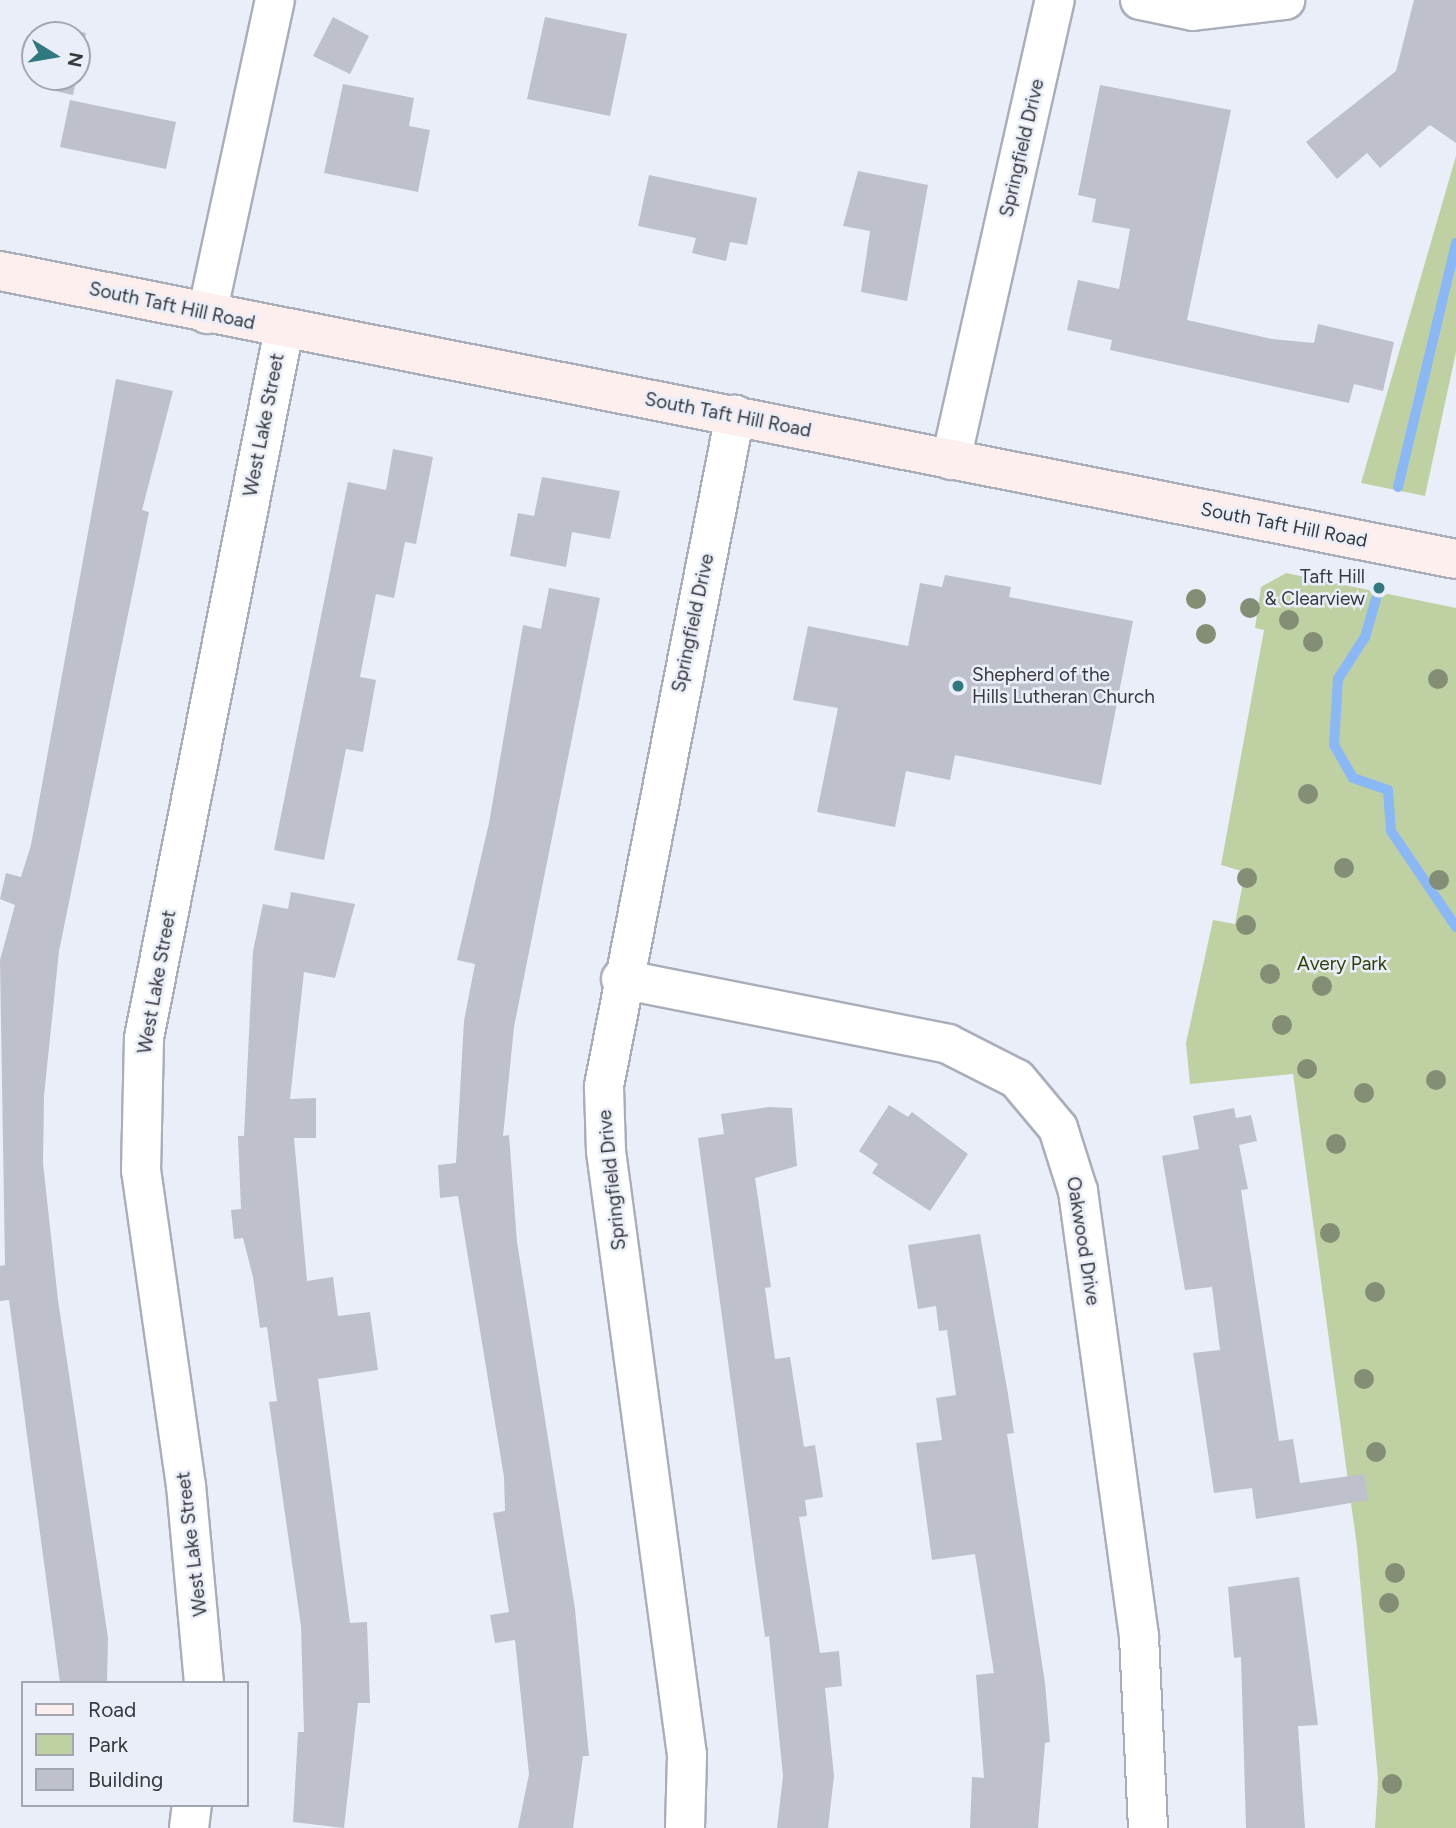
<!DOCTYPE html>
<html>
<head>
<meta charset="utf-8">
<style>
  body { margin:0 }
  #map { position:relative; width:1456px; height:1828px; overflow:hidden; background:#eaeef9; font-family:Figtree,sans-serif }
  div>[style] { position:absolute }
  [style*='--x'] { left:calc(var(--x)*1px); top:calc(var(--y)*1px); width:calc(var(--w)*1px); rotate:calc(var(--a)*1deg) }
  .green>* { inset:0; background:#bfd1a3 }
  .stream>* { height:10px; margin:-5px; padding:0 5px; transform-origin:5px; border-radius:5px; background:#8ab7f5 }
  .building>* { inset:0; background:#bec1cc }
  .roads { filter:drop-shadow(2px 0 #aaaeb9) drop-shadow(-2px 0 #aaaeb9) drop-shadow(0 2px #aaaeb9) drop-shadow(0 -2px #aaaeb9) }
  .street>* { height:38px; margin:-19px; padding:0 19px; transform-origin:19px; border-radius:19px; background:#fff }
  .secondary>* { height:38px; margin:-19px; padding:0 19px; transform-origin:19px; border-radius:19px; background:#fcefee }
  .trees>* { width:20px; height:20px; margin:-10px; border-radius:50%; background:#848e74 }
  .dots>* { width:19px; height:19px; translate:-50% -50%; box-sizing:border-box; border:4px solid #eaeef9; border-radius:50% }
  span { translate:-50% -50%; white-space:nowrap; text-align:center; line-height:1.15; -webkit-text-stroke:5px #eaeef9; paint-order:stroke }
  .street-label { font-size:19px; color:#37393d }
  .poi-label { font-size:19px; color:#37393d }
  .right { translate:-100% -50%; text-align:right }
  .left { translate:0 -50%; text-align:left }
  .park-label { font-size:19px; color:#303f08 }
  .legend { position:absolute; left:21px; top:1681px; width:228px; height:126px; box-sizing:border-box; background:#eaeef9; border:2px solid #a2a6ae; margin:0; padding:9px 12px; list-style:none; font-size:21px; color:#37393d }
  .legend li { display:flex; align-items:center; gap:14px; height:35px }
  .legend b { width:35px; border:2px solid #a2a6ae }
  .north { position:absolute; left:21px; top:21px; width:70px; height:70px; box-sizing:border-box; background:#eaeef9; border:2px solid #a2a6ae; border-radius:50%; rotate:101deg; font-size:19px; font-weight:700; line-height:28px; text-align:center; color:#37393d }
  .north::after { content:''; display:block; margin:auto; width:24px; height:32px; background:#30797e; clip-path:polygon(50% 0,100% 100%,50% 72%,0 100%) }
</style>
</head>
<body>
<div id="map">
  <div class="green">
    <div style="clip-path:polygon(1456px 156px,1456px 352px,1425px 496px,1361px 483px)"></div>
    <div style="clip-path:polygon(1286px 573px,1456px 608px,1456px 1828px,1375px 1828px,1378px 1779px,1357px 1547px,1293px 1074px,1190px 1084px,1186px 1043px,1213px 920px,1235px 924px,1245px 872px,1221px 865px,1264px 630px,1255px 628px,1261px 587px)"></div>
  </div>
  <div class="stream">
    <div style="--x:1398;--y:487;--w:251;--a:-76.6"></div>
    <div style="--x:1376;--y:599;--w:40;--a:106"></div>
    <div style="--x:1365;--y:637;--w:50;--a:122.7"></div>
    <div style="--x:1338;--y:679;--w:66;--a:93.5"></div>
    <div style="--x:1334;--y:745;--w:38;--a:60"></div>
    <div style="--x:1353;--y:778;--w:37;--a:19"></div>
    <div style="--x:1388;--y:790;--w:41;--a:85.8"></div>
    <div style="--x:1391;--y:831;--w:116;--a:55.9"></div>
  </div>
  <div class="building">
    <div style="clip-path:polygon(1414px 0,1456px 0,1456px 143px,1430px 125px,1380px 168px,1367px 153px,1337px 179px,1306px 142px,1396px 71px)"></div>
    <div style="clip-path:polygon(333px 17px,369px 36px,350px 74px,313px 56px)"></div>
    <div style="clip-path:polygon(545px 17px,627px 34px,610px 116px,527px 99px)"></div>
    <div style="clip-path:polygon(54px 27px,86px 33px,77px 77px,77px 35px,52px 35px)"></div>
    <div style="clip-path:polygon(44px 77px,77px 77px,73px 95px,42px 88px)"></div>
    <div style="clip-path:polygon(343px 84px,414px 98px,409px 126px,430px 130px,418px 192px,324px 173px)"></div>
    <div style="clip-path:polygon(1100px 85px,1231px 110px,1187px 320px,1272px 339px,1314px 343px,1318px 324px,1394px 342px,1383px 391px,1354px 384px,1349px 403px,1110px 350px,1112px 340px,1067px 330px,1078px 280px,1119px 289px,1130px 229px,1092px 222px,1096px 199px,1078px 195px)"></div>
    <div style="clip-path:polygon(70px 100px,176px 122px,166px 169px,60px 147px)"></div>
    <div style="clip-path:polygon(858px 171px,928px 185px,907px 301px,861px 292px,870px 231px,843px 226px)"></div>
    <div style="clip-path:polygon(649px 175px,757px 198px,747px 245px,730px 242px,726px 261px,692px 253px,696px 238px,638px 226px)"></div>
    <div style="clip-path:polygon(116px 379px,173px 391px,142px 510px,149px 512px,59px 951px,44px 1096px,43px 1163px,58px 1300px,108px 1638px,107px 1683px,60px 1683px,9px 1300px,0 1301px,0 1266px,5px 1265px,0 960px,15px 905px,0 899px,6px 873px,21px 877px,31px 845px)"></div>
    <div style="clip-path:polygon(393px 449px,433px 457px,416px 544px,405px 542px,394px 598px,376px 594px,360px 677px,376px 680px,363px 752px,346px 749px,324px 860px,274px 850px,348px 482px,386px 490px)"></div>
    <div style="clip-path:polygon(542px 477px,620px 491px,610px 539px,572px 532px,566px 567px,510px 556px,518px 513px,534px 516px)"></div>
    <div style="clip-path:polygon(945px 575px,1011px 587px,1009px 597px,1133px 621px,1101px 785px,955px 755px,950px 780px,906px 771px,895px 827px,817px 812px,838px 708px,793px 700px,808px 626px,908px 646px,920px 583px,942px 587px)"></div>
    <div style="clip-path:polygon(549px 588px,600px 598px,514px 1027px,503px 1136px,509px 1135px,517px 1242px,575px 1609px,589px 1756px,583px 1756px,573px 1828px,518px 1828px,529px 1774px,515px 1640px,495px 1643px,490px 1615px,509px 1612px,493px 1513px,505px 1511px,504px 1477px,458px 1196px,440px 1198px,438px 1165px,456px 1163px,464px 1021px,475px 964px,457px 960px,489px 823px,523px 625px,541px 629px)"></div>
    <div style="clip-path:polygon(291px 892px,355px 904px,335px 978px,304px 972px,290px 1099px,316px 1098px,316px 1138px,294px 1138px,307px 1281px,333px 1277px,338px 1316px,370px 1312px,378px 1370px,318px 1379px,350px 1623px,367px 1622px,370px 1703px,358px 1703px,344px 1828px,293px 1822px,298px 1732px,304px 1732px,301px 1626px,269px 1402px,277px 1401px,267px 1327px,260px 1328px,253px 1277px,243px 1238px,234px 1239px,231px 1210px,241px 1209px,238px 1136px,244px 1136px,253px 951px,263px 904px,288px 909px)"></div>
    <div style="clip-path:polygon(889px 1105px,908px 1117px,912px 1112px,968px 1154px,930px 1211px,872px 1173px,878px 1164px,859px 1151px)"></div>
    <div style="clip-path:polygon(769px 1107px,792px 1108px,797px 1166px,755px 1178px,771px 1287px,765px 1288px,775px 1359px,790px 1357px,804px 1447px,815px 1445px,823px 1497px,805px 1500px,807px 1516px,799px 1517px,820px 1653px,839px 1651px,842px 1686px,825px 1688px,834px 1776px,828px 1828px,777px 1828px,783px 1776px,769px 1636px,765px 1637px,698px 1138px,724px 1134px,721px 1114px)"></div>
    <div style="clip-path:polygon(1234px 1108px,1236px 1118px,1251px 1115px,1257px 1141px,1239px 1145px,1248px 1189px,1241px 1190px,1279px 1441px,1293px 1439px,1300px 1483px,1364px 1474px,1368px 1500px,1256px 1519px,1252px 1488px,1214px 1493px,1193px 1353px,1220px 1350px,1212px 1287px,1185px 1290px,1162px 1156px,1199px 1149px,1193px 1116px)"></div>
    <div style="clip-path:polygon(980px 1234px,1008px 1394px,1014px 1433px,1007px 1434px,1045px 1683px,1050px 1742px,1045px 1743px,1038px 1828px,970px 1828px,972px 1777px,984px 1778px,976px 1675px,994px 1673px,975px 1554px,932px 1560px,916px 1443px,942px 1440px,936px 1398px,956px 1395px,947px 1330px,939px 1331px,936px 1306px,918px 1309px,908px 1245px)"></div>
    <div style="clip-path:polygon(1299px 1577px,1318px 1725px,1298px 1726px,1305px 1828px,1246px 1828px,1241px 1657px,1234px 1658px,1228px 1587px)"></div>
  </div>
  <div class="roads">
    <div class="street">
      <div style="--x:1140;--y:0;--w:54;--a:11.7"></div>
      <div style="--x:1193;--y:11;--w:93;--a:-6.8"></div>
      <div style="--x:207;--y:314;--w:321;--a:-77.8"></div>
      <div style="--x:951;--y:460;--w:472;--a:-77.3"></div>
      <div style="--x:621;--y:979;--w:333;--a:11.2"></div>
      <div style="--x:948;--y:1044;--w:77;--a:26.9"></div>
      <div style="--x:1017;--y:1079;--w:64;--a:50.1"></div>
      <div style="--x:1058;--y:1128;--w:66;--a:72.4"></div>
      <div style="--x:1078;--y:1191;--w:450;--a:82.2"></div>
      <div style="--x:1139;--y:1637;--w:191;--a:87.3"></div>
      <div style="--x:204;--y:1683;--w:198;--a:-95.2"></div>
      <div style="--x:186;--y:1486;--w:318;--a:-98.1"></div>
      <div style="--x:141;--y:1171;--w:133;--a:-88.7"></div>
      <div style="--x:144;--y:1038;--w:723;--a:-78.83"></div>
      <div style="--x:189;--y:1828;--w:23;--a:-83"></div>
      <div style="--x:685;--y:1828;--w:73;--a:-88.4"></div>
      <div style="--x:687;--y:1755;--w:609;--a:-97.64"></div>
      <div style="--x:606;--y:1151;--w:65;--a:-91.8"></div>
      <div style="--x:604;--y:1086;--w:684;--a:-78.95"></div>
    </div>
    <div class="secondary">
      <div style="--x:0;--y:271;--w:1484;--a:11.19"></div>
    </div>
  </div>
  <div class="trees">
    <div style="left:1196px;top:599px"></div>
    <div style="left:1250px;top:608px"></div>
    <div style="left:1289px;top:620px"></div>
    <div style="left:1206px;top:634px"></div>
    <div style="left:1313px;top:642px"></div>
    <div style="left:1438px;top:679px"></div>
    <div style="left:1308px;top:794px"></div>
    <div style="left:1344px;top:868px"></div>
    <div style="left:1247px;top:878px"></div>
    <div style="left:1439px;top:880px"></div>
    <div style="left:1246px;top:925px"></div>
    <div style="left:1270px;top:974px"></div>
    <div style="left:1322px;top:986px"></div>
    <div style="left:1282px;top:1025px"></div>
    <div style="left:1307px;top:1069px"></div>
    <div style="left:1436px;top:1080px"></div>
    <div style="left:1364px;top:1093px"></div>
    <div style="left:1336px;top:1144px"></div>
    <div style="left:1330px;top:1233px"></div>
    <div style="left:1375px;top:1292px"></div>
    <div style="left:1364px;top:1379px"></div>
    <div style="left:1376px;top:1452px"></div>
    <div style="left:1395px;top:1573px"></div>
    <div style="left:1389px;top:1603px"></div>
    <div style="left:1392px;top:1784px"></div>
  </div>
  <div class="dots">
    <div style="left:1379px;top:588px;background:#30797e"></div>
    <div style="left:958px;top:686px;background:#30797e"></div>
  </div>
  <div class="street-label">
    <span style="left:1022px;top:148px;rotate:-77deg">Springfield Drive</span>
    <span style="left:172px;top:306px;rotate:12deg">South Taft Hill Road</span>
    <span style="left:728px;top:415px;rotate:11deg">South Taft Hill Road</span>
    <span style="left:264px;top:425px;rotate:-79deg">West Lake Street</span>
    <span style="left:1284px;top:525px;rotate:11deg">South Taft Hill Road</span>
    <span style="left:693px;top:623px;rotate:-78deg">Springfield Drive</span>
    <span style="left:157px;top:982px;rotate:-80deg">West Lake Street</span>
    <span style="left:612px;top:1180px;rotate:-96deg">Springfield Drive</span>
    <span style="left:1083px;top:1241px;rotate:81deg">Oakwood Drive</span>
    <span style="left:192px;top:1544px;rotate:-97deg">West Lake Street</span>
  </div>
  <div class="poi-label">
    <span class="right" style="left:1365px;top:588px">Taft Hill<br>&amp; Clearview</span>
    <span class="left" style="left:972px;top:686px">Shepherd of the<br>Hills Lutheran Church</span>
  </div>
  <div class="park-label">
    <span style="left:1342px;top:964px">Avery Park</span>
  </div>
  <ul class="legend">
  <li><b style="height:9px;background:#fcefee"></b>Road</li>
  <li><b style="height:19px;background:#bfd1a3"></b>Park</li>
  <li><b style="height:19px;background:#bec1cc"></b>Building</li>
  </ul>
  <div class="north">N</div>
</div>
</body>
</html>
